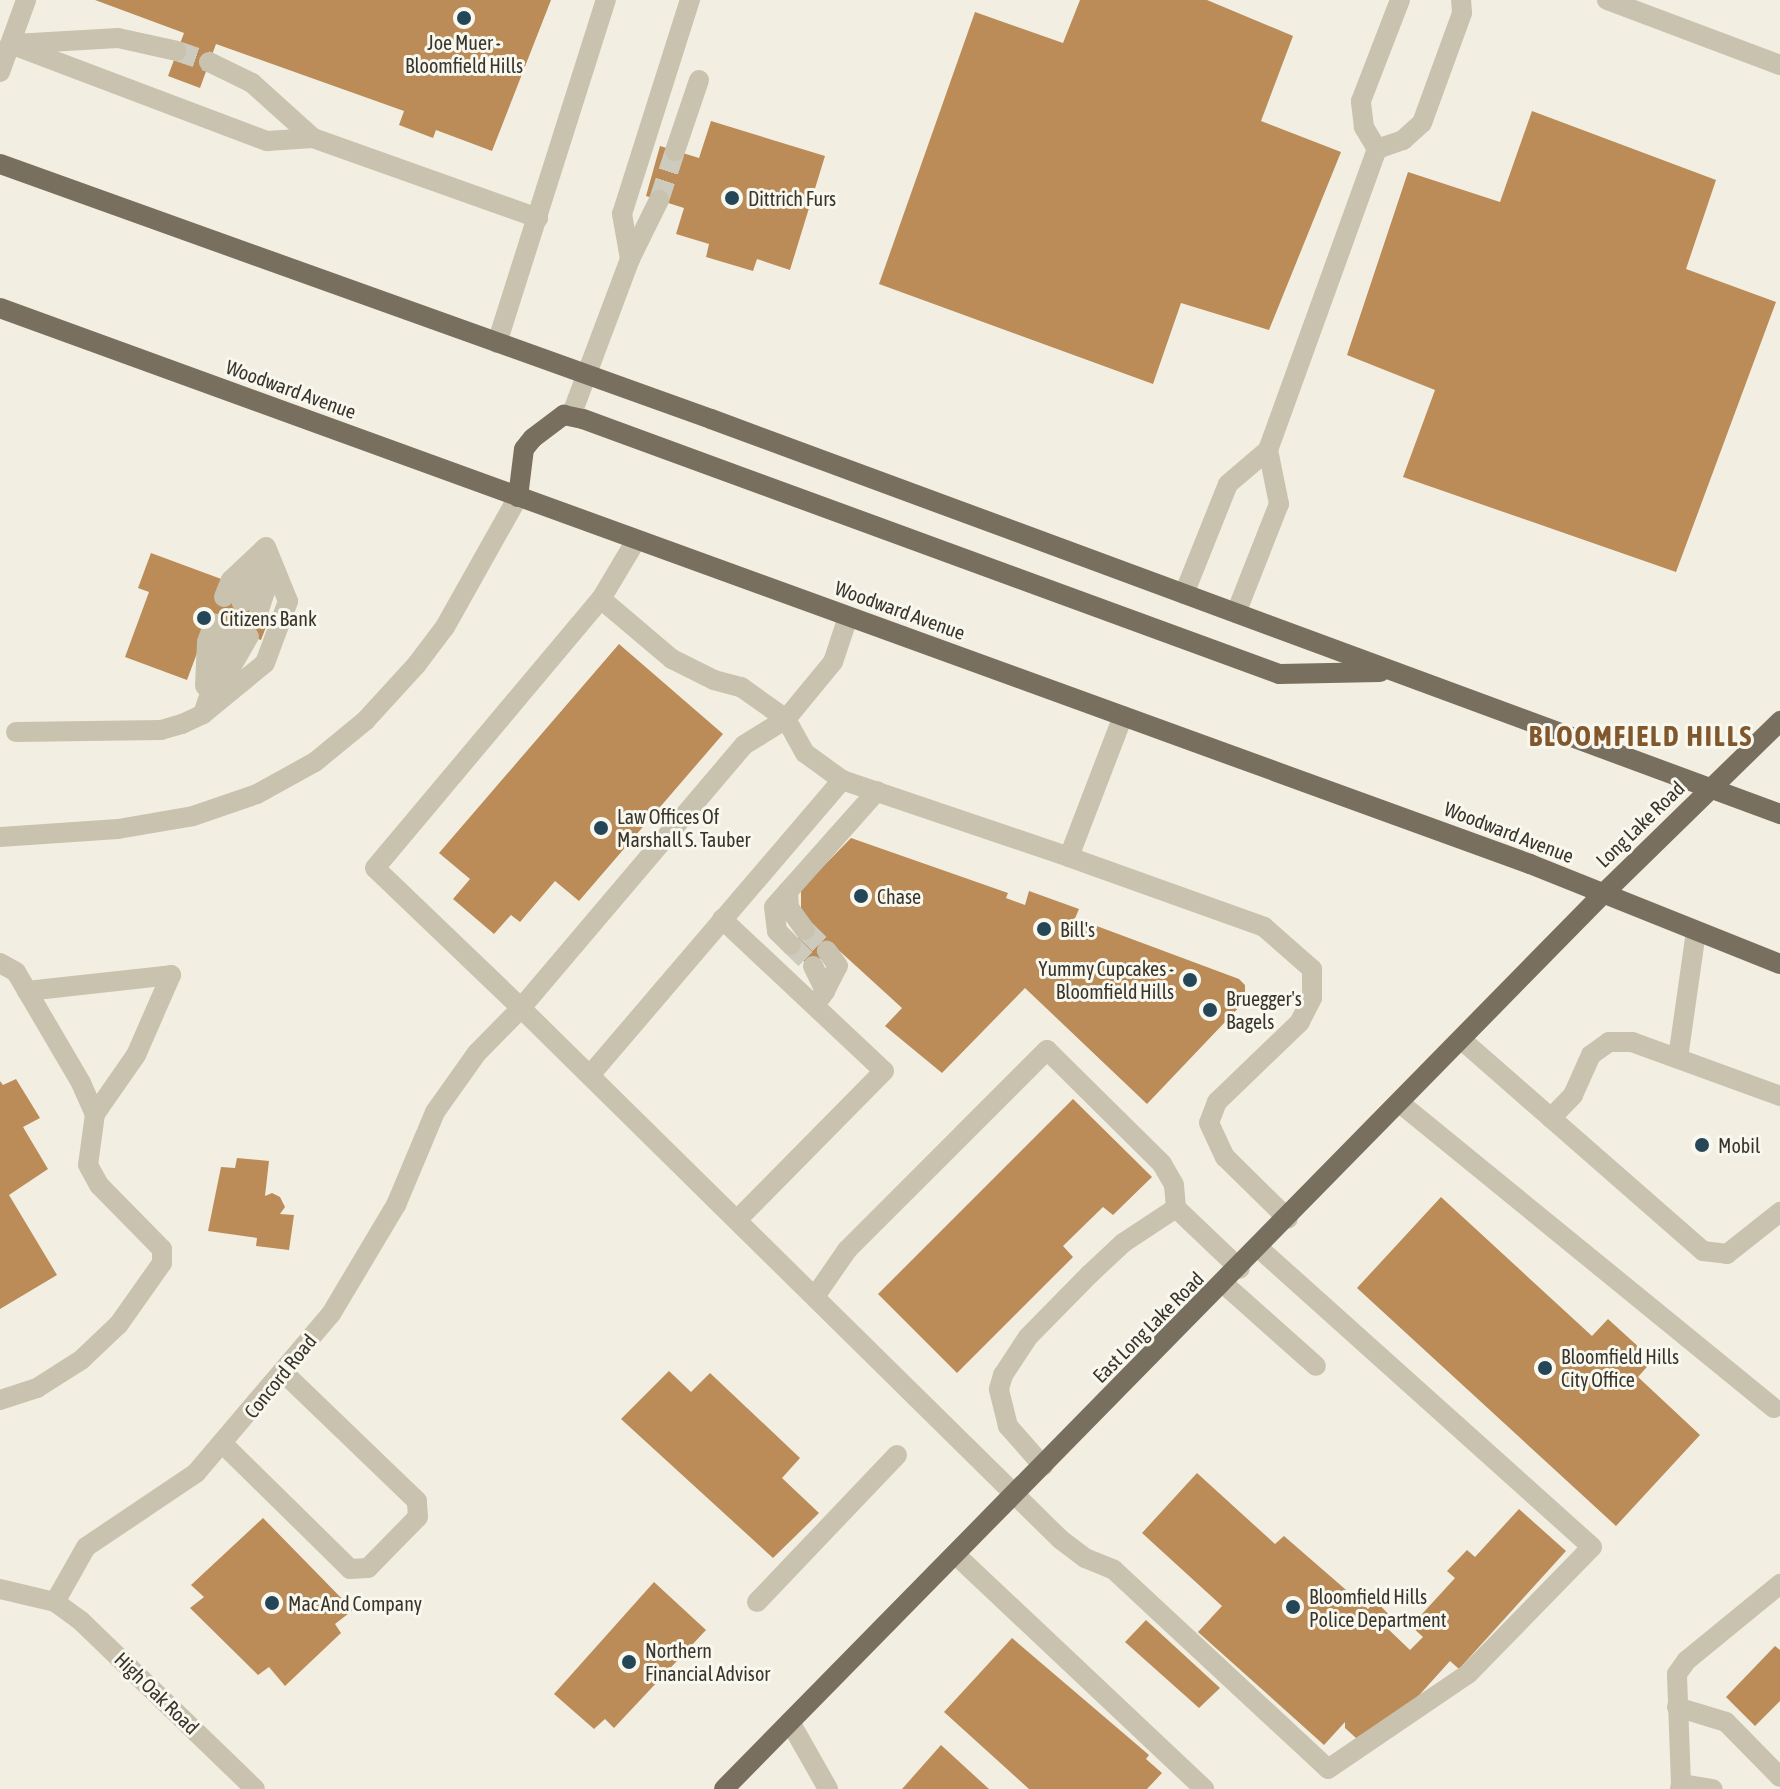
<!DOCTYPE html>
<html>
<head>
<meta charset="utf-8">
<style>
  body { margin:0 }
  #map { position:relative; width:1780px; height:1789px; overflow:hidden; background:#f2efe2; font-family:"Asap Condensed",sans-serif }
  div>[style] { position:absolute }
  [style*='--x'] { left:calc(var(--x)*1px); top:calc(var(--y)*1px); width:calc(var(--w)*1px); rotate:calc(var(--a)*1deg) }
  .building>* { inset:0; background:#bb8c57 }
  .minor-tunnel>* { height:20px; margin-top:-10px; transform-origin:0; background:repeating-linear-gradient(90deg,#cdcabe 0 20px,transparent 0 30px) }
  .minor>* { height:20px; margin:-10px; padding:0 10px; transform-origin:10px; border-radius:10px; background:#c9c2af }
  .major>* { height:20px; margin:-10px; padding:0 10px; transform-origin:10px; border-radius:10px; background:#796f5f }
  .dots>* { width:22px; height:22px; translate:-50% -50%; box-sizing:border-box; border:4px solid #f9f8ef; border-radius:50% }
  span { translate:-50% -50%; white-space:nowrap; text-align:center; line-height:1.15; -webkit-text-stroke:6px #f9f8ef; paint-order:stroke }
  .poi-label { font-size:20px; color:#39342c }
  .left { translate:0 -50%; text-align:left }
  .right { translate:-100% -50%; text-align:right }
  .street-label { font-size:20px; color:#39342c }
  .district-label { font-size:28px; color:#81582d; font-weight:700; letter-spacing:2px }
</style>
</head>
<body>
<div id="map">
  <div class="building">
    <div style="clip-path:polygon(95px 0,551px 0,492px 151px,436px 130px,433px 138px,399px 125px,404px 111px,216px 44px,200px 88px,168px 76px,184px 33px)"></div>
    <div style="clip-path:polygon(1080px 0,1207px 0,1293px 36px,1261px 121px,1341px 152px,1269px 330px,1181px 303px,1153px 384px,879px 284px,975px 12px,1063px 43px)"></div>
    <div style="clip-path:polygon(1532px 111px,1716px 180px,1686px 269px,1776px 302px,1676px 572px,1403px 477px,1435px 390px,1347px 355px,1408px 172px,1500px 202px)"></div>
    <div style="clip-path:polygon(711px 121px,825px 156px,790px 270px,757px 259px,753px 271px,706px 257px,709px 244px,676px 234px,684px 208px,646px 196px,660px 146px,699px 158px)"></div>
    <div style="clip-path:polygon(151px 553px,224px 580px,218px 595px,271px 614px,261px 640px,209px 621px,187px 680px,125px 657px,149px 592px,138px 588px)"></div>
    <div style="clip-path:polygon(619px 644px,723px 734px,579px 901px,555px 881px,520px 922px,511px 915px,494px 934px,453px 899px,470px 879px,439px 853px)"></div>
    <div style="clip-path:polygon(851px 838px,1008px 893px,1006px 898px,1025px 905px,1029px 891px,1079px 909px,1073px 923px,1092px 930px,1094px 925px,1239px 979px,1245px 985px,1245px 1001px,1147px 1104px,1025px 988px,942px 1073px,885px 1026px,902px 1008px,833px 945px,811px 968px,789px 947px,811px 924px,801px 914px,801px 889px)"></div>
    <div style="clip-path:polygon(16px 1079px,40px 1118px,23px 1127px,48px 1169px,9px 1195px,57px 1275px,0 1309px,0 1081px,3px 1085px)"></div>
    <div style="clip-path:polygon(1073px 1099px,1152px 1177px,1113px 1215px,1103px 1207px,1063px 1246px,1073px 1257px,957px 1373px,878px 1294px)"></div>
    <div style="clip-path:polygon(237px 1158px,269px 1161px,265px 1196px,272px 1193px,280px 1197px,285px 1207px,280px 1214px,294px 1215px,289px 1250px,256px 1246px,257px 1238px,208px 1231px,221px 1167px,235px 1168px)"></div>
    <div style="clip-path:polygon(1441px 1197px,1592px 1336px,1608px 1319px,1653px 1360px,1638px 1377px,1700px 1435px,1616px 1526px,1357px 1288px)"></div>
    <div style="clip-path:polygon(669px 1371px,691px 1392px,710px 1373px,800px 1458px,782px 1478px,819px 1513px,773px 1558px,621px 1419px)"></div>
    <div style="clip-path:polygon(1197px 1473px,1275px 1544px,1284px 1536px,1368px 1609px,1376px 1601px,1393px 1619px,1386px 1627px,1410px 1650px,1423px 1637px,1411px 1626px,1455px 1578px,1447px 1571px,1467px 1550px,1475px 1557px,1519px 1509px,1566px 1551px,1459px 1669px,1450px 1661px,1413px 1702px,1372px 1730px,1356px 1738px,1345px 1728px,1345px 1722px,1324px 1745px,1198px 1632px,1222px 1606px,1142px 1533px)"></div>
    <div style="clip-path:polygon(263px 1518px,353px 1610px,335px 1624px,341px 1633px,285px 1686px,269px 1667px,258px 1675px,190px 1608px,204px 1597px,191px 1585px)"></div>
    <div style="clip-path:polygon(654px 1582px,706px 1630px,614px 1728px,605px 1719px,594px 1729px,554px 1694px)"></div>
    <div style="clip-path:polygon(1146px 1620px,1220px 1688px,1199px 1708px,1125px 1642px)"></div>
    <div style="clip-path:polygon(1012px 1638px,1149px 1755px,1146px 1759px,1162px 1773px,1147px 1789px,1029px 1789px,944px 1712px)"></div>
    <div style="clip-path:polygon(1775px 1646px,1780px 1650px,1780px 1701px,1755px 1726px,1726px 1697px)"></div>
    <div style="clip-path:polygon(941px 1745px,989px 1789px,902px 1789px)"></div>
  </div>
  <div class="minor-tunnel">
    <div style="--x:177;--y:51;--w:34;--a:19"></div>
    <div style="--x:659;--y:200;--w:52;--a:-71.9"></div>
    <div style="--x:805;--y:930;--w:30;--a:44"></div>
    <div style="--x:791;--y:945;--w:30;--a:44"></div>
  </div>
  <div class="minor">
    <div style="--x:1607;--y:0;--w:185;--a:20.6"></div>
    <div style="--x:10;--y:44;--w:275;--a:20.7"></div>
    <div style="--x:267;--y:141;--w:46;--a:-3.7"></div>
    <div style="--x:313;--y:138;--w:239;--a:19.6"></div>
    <div style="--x:14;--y:44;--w:104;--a:-3.3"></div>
    <div style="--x:118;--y:38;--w:60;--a:12.4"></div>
    <div style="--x:209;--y:62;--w:48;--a:26"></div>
    <div style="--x:252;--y:83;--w:82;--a:42"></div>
    <div style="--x:0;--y:72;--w:77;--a:-70.1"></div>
    <div style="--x:1377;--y:149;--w:28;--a:-19"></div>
    <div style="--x:1403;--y:140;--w:25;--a:-42"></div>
    <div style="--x:1422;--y:123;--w:117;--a:-70"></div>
    <div style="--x:1462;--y:13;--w:13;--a:-94"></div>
    <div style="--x:675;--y:151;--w:75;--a:-71.3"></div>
    <div style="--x:630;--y:259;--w:66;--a:-63.8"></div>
    <div style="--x:497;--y:343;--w:360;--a:-72.4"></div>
    <div style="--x:571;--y:416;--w:168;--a:-69.4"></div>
    <div style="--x:630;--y:259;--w:46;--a:-100.1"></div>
    <div style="--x:622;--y:214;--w:225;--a:-72.4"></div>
    <div style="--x:1184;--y:594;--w:118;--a:-68.2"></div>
    <div style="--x:1228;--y:484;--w:52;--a:-40.4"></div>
    <div style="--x:1268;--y:450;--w:320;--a:-70.1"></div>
    <div style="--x:1377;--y:149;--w:26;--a:-121"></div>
    <div style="--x:1364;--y:127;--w:26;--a:-97"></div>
    <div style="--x:1361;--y:101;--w:108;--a:-68.9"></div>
    <div style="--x:224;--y:597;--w:18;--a:-68"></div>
    <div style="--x:231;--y:580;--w:48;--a:-43.3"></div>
    <div style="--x:601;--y:599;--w:93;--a:40.2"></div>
    <div style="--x:672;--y:659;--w:47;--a:26.6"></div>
    <div style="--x:714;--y:680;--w:28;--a:15"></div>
    <div style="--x:741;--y:687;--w:55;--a:35.4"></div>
    <div style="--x:786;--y:719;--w:49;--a:148.2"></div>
    <div style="--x:744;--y:745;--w:345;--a:130.3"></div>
    <div style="--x:521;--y:1008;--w:202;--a:-136.2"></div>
    <div style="--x:375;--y:868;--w:351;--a:-50"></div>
    <div style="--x:601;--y:599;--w:66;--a:-59.2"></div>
    <div style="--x:242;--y:603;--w:49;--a:-67.1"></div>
    <div style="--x:259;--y:610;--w:19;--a:-72"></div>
    <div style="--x:265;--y:592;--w:37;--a:-88"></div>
    <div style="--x:1236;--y:613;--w:117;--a:-68.5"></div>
    <div style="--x:1279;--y:504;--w:55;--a:-101.5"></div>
    <div style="--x:848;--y:617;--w:47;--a:108.4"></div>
    <div style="--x:833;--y:662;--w:74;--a:129.5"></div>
    <div style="--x:786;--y:719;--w:39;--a:61"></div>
    <div style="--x:805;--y:753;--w:46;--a:36.1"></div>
    <div style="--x:842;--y:780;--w:240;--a:18.7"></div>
    <div style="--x:205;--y:686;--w:44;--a:-87.4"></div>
    <div style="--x:207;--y:642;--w:20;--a:-70"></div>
    <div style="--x:218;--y:690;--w:62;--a:-60.1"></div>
    <div style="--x:203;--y:714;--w:80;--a:-39.4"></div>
    <div style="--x:265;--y:663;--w:66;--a:-69.6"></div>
    <div style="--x:288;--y:601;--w:58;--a:-112.2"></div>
    <div style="--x:1123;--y:716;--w:151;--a:111"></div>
    <div style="--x:1069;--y:857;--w:207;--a:19.7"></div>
    <div style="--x:1264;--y:927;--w:64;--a:41.2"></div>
    <div style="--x:1312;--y:969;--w:29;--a:90"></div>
    <div style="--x:1312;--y:998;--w:27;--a:117"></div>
    <div style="--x:1300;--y:1022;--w:115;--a:136.1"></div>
    <div style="--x:1217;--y:1102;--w:22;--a:111"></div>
    <div style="--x:1209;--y:1123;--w:38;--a:65"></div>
    <div style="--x:1225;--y:1157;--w:88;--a:44.5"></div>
    <div style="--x:16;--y:732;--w:145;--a:-0.8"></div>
    <div style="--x:161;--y:730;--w:22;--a:-16"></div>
    <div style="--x:182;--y:724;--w:23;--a:-25"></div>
    <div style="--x:203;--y:714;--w:89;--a:-71"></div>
    <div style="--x:0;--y:837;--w:118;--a:-3.9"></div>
    <div style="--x:118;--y:829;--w:76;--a:-9.8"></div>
    <div style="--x:193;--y:816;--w:68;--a:-19"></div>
    <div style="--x:257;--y:794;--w:66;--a:-28.9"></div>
    <div style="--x:315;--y:762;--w:65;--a:-39.4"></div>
    <div style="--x:365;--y:721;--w:77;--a:-47.6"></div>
    <div style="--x:417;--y:664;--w:46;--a:-52.9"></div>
    <div style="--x:445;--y:627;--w:149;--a:-60.7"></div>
    <div style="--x:788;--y:891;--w:17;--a:87"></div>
    <div style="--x:789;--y:908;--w:27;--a:54"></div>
    <div style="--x:722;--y:919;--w:222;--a:43.2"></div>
    <div style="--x:884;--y:1071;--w:208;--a:134.6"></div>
    <div style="--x:791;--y:945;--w:20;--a:-135"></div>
    <div style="--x:777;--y:931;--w:24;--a:-97"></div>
    <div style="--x:774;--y:907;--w:155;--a:-48.4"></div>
    <div style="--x:0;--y:963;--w:18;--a:29"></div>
    <div style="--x:16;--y:972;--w:129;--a:59.6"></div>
    <div style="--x:81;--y:1083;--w:34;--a:66"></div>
    <div style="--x:95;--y:1114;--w:51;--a:97.8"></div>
    <div style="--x:88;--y:1165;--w:23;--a:61"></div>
    <div style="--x:99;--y:1185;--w:90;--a:45.5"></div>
    <div style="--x:162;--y:1249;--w:14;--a:90"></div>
    <div style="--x:162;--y:1263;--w:75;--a:125.2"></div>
    <div style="--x:119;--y:1324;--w:52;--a:136.5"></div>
    <div style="--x:81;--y:1360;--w:52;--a:147.5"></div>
    <div style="--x:37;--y:1388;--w:39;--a:162"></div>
    <div style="--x:813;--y:966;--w:28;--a:64"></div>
    <div style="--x:825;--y:991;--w:7;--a:124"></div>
    <div style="--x:27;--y:991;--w:145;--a:-6.3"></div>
    <div style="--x:171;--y:975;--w:87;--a:113.6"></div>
    <div style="--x:136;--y:1055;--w:72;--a:124.8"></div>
    <div style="--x:825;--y:991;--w:28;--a:-63"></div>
    <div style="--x:838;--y:966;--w:19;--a:-126"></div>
    <div style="--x:1463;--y:1041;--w:117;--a:41.2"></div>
    <div style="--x:1551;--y:1118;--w:32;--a:-46"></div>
    <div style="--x:1573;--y:1095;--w:44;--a:-65.8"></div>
    <div style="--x:1591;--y:1055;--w:22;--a:-36"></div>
    <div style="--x:1609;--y:1042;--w:23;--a:0"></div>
    <div style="--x:1632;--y:1042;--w:158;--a:20"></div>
    <div style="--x:1678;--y:1058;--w:127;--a:-81.9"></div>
    <div style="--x:591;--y:1074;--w:387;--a:-49.5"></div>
    <div style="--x:1401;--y:1104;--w:481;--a:39.2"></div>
    <div style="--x:1551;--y:1118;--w:202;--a:41.2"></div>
    <div style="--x:1703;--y:1251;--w:24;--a:7"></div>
    <div style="--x:1727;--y:1254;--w:68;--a:-38.4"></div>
    <div style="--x:1224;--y:1284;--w:123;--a:41.7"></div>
    <div style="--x:816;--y:1295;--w:55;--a:-55.4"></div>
    <div style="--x:847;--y:1250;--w:283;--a:-45"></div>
    <div style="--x:1047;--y:1050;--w:162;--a:44.7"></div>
    <div style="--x:1162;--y:1164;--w:24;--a:60"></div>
    <div style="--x:1174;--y:1185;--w:23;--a:85"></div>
    <div style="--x:1176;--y:1208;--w:88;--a:43.6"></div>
    <div style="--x:223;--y:1444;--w:178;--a:44.5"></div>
    <div style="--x:350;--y:1569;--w:18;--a:-3"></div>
    <div style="--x:368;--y:1568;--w:71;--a:-45.6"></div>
    <div style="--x:418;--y:1517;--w:16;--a:-94"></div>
    <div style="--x:417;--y:1501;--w:185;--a:-136.1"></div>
    <div style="--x:1043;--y:1466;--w:53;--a:-131.2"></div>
    <div style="--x:1008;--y:1426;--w:38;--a:-104"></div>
    <div style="--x:999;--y:1389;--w:15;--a:-74"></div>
    <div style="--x:1003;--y:1375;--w:45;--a:-56.7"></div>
    <div style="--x:1028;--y:1337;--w:88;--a:-45.5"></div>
    <div style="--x:1090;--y:1274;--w:45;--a:-43.2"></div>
    <div style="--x:1123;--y:1243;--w:64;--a:-33.4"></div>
    <div style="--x:956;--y:1555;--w:341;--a:43.3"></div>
    <div style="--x:0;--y:1589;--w:57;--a:13.3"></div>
    <div style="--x:55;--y:1602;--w:32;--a:36"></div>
    <div style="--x:81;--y:1621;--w:242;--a:44"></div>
    <div style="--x:55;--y:1602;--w:63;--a:-60.6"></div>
    <div style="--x:86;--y:1547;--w:133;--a:-33.9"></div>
    <div style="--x:196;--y:1473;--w:209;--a:-49.7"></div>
    <div style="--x:331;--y:1314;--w:127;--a:-59.2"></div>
    <div style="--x:396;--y:1205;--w:101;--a:-67.2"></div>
    <div style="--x:435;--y:1112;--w:72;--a:-54.6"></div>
    <div style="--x:477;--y:1053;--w:63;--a:-45.6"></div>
    <div style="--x:521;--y:1008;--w:757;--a:44.57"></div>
    <div style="--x:1060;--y:1539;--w:31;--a:37"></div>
    <div style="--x:1085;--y:1558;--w:31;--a:22"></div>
    <div style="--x:1114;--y:1570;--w:292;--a:42.9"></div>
    <div style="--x:1328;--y:1769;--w:169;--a:-34.2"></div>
    <div style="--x:1468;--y:1674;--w:177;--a:-45.7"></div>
    <div style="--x:1592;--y:1547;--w:446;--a:-138.1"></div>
    <div style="--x:757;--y:1602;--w:203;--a:-46.4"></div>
    <div style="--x:1677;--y:1707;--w:51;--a:17"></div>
    <div style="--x:1726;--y:1722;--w:77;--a:45.5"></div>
    <div style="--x:790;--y:1722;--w:77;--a:60.4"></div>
    <div style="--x:1681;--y:1784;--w:110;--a:-92.1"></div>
    <div style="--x:1677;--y:1674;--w:16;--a:-55"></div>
    <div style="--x:1686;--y:1661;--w:122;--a:-39.3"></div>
    <div style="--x:1680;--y:1789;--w:5;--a:-79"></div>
    <div style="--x:1681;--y:1784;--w:32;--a:9"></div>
  </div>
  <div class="major">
    <div style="--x:0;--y:164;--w:755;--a:19.73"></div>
    <div style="--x:711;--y:419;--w:1140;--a:20.28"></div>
    <div style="--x:0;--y:308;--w:1628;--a:19.97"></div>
    <div style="--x:1530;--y:864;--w:269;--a:21.8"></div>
    <div style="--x:518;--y:497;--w:48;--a:-82.9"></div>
    <div style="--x:524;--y:449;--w:14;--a:-51"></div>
    <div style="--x:533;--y:438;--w:39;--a:-37"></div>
    <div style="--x:564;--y:415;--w:19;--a:12"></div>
    <div style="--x:583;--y:419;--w:741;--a:20.12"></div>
    <div style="--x:1279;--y:674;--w:101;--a:-1.1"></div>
    <div style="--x:724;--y:1789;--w:1254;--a:-45.52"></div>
    <div style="--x:1603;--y:894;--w:248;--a:-44.3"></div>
  </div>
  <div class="dots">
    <div style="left:464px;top:18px;background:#254657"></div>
    <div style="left:732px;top:198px;background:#254657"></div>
    <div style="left:204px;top:618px;background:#254657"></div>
    <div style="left:601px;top:828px;background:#254657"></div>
    <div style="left:861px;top:896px;background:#254657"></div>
    <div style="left:1044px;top:929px;background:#254657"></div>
    <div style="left:1190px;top:980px;background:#254657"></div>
    <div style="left:1210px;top:1010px;background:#254657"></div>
    <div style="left:1702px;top:1145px;background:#254657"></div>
    <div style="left:1545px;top:1368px;background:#254657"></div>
    <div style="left:272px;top:1603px;background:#254657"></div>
    <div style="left:1293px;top:1607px;background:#254657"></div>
    <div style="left:629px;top:1662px;background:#254657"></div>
  </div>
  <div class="poi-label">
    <span style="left:464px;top:54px">Joe Muer -<br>Bloomfield Hills</span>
    <span class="left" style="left:748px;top:198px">Dittrich Furs</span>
    <span class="left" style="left:220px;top:618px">Citizens Bank</span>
    <span class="left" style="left:617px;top:828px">Law Offices Of<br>Marshall S. Tauber</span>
    <span class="left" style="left:877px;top:896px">Chase</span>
    <span class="left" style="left:1060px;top:929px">Bill's</span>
    <span class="right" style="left:1174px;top:980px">Yummy Cupcakes -<br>Bloomfield Hills</span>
    <span class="left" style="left:1226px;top:1010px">Bruegger's<br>Bagels</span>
    <span class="left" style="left:1718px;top:1145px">Mobil</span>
    <span class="left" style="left:1561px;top:1368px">Bloomfield Hills<br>City Office</span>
    <span class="left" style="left:1309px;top:1608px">Bloomfield Hills<br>Police Department</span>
    <span class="left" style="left:288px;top:1603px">Mac And Company</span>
    <span class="left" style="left:645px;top:1662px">Northern<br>Financial Advisor</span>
  </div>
  <div class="street-label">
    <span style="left:291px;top:389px;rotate:20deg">Woodward Avenue</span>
    <span style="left:900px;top:610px;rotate:20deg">Woodward Avenue</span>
    <span style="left:1640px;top:824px;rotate:-44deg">Long Lake Road</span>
    <span style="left:1509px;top:832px;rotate:21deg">Woodward Avenue</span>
    <span style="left:1148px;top:1327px;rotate:-45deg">East Long Lake Road</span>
    <span style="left:280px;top:1376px;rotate:-51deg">Concord Road</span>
    <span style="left:157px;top:1693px;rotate:44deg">High Oak Road</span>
  </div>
  <div class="district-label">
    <span style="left:1641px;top:736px">BLOOMFIELD HILLS</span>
  </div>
</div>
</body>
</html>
